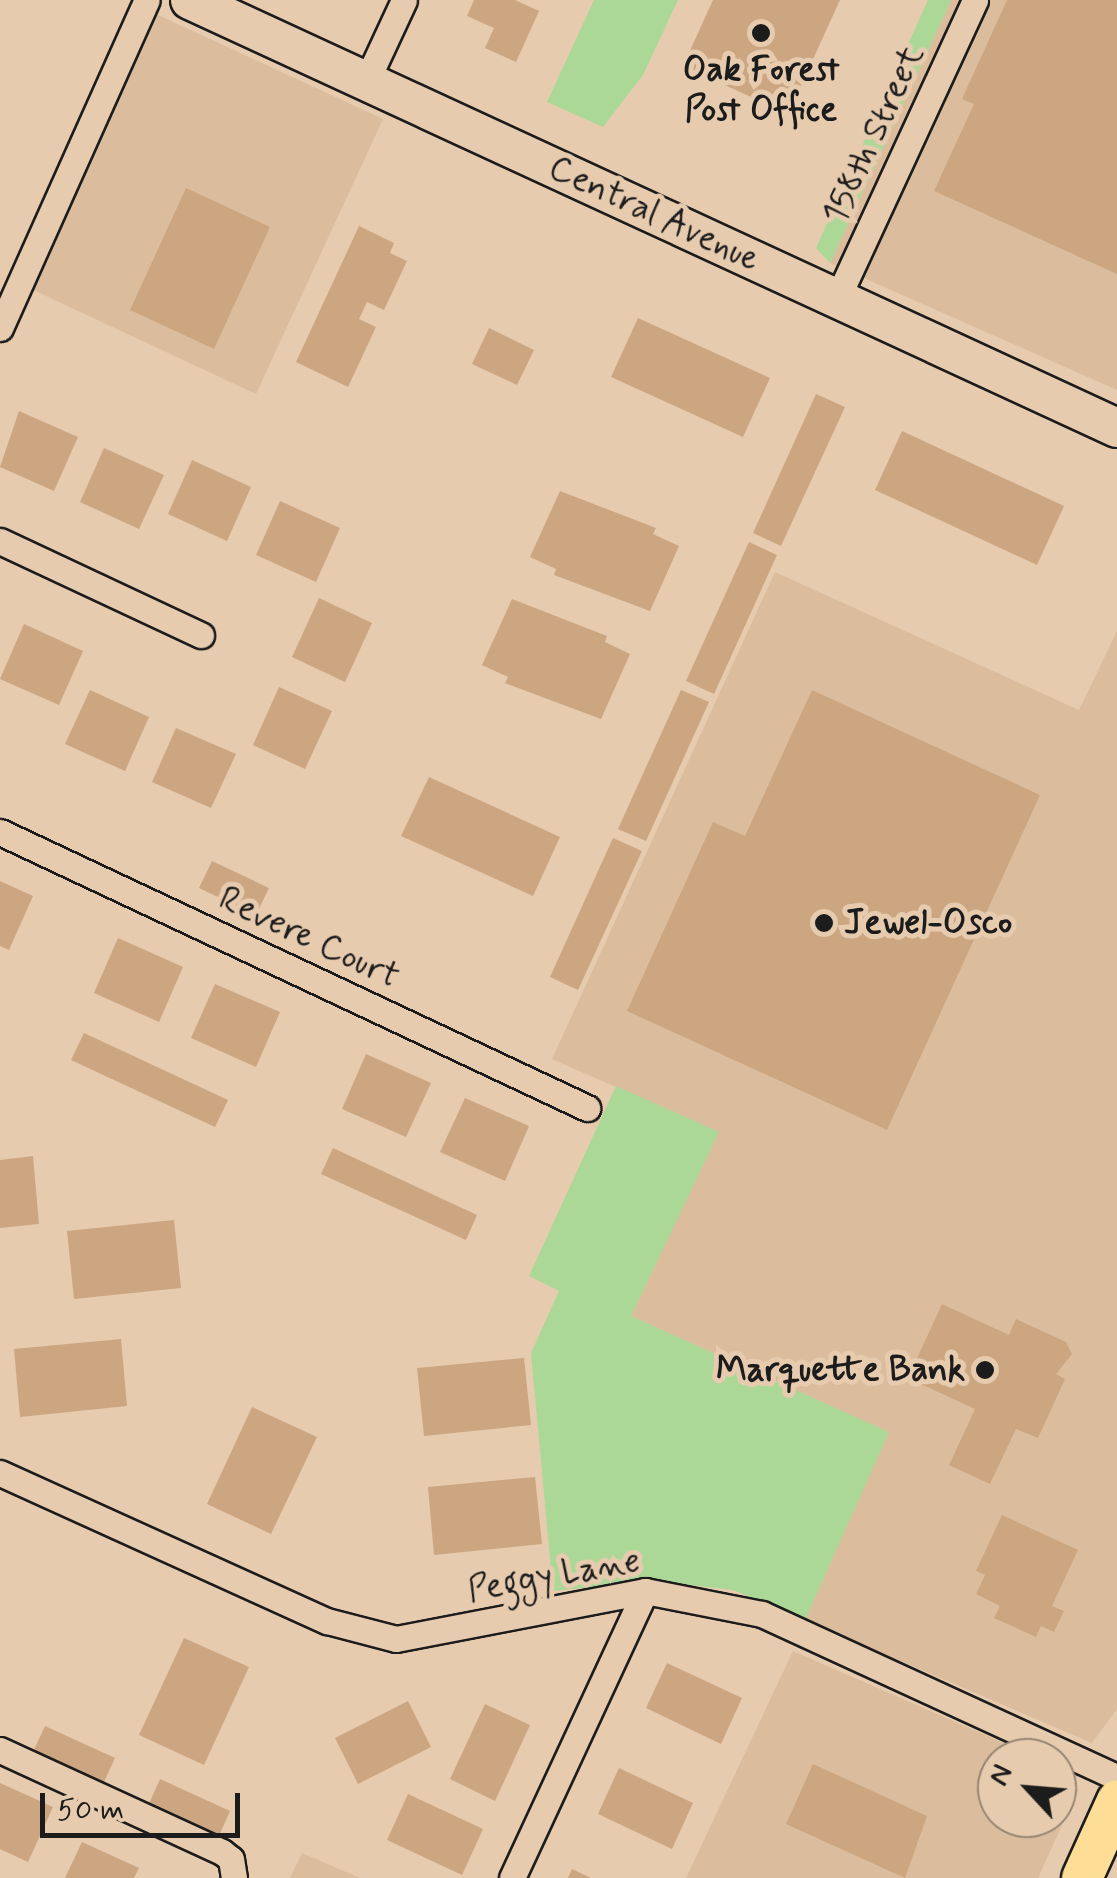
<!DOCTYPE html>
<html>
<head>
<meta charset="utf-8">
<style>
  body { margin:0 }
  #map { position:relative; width:1117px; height:1878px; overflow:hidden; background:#e7cbae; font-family:Mynerve,sans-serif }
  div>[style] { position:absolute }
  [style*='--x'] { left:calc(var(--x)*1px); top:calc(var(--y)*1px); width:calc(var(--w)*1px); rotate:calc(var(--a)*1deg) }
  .built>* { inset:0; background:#dbbd9d }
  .green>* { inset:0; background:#abd897 }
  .building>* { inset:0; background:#cba681 }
  .roads { filter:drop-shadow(2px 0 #1c1c1c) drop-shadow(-2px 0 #1c1c1c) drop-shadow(0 2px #1c1c1c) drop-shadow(0 -2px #1c1c1c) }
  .street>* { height:25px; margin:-12.5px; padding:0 12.5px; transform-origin:12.5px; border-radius:12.5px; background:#e7cbae }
  .secondary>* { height:38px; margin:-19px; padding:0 19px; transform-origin:19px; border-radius:19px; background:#e7cbae }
  .primary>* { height:40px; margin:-20px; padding:0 20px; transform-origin:20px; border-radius:20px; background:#fedd96 }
  .dots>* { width:28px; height:28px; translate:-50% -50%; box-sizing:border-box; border:5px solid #e7cbae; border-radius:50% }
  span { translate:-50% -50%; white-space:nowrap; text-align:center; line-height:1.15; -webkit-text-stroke:10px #e7cbae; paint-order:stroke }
  .poi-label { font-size:35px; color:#1c1c1c; font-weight:700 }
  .left { translate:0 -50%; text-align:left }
  .right { translate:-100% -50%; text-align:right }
  .street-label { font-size:35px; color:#1c1c1c }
  .north { position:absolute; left:977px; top:1738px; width:100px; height:100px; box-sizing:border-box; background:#e7cbae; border:2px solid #968574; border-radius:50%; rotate:296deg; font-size:28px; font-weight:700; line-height:40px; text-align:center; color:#1c1c1c }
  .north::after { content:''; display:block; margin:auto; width:35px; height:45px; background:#1c1c1c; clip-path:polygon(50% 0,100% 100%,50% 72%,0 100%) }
  .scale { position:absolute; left:40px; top:1793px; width:200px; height:45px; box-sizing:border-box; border:5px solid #1c1c1c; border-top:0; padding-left:12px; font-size:30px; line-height:35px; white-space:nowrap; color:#1c1c1c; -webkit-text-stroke:8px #e7cbae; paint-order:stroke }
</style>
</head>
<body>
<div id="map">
  <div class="built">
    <div style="clip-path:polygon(951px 0,1117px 0,1117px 390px,830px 263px)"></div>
    <div style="clip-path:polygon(156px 14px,383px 119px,256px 394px,31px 289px)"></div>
    <div style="clip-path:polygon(775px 572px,1079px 710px,1117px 631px,1117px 1709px,1092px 1743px,805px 1620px,888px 1432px,631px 1316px,718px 1132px,552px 1059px)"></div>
    <div style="clip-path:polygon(793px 1651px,1038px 1758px,997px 1758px,997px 1818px,1057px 1818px,1057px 1766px,1064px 1769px,1078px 1790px,1038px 1878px,686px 1878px)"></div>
    <div style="clip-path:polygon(302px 1853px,360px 1878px,290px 1878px)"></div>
  </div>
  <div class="green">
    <div style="clip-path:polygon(594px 0,678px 0,643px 75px,603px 127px,547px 102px)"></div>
    <div style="clip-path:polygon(928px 0,951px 0,830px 263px,816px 248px)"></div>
    <div style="clip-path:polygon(616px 1086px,719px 1132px,631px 1316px,889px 1432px,805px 1620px,733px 1590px,654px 1581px,553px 1591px,531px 1353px,559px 1291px,529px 1276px)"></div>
  </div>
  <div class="building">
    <div style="clip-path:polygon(474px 0,515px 0,539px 11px,516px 62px,485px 48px,494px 28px,467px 16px)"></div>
    <div style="clip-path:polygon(713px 0,840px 0,788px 114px,683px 66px)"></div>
    <div style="clip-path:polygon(1007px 0,1117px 0,1117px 274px,934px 191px,974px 104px,962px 99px)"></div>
    <div style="clip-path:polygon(186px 188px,270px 227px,214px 349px,130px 310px)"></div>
    <div style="clip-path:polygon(359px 226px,394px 243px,390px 253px,407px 261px,384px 310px,367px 302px,359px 319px,376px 327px,348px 387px,296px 362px)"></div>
    <div style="clip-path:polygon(638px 318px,770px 378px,743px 437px,611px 377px)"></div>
    <div style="clip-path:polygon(489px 328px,534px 350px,517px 385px,472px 364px)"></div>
    <div style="clip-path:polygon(816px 394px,845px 407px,781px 546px,753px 533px)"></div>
    <div style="clip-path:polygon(19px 411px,78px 437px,54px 491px,0 467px)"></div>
    <div style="clip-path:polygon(902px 431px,1064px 506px,1037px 565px,875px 490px)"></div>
    <div style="clip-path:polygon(104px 448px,164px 475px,139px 529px,80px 502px)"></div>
    <div style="clip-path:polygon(192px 460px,251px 487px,227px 541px,168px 514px)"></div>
    <div style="clip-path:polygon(560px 491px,656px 528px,653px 534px,679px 546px,650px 611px,554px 575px,556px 569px,530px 557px)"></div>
    <div style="clip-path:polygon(280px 501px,340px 528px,316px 582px,256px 555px)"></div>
    <div style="clip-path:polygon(749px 542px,777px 555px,714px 694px,686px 681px)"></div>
    <div style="clip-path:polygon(319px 598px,372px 623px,345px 682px,292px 657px)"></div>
    <div style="clip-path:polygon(512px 599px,607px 636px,605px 642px,630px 654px,601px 719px,505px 683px,508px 677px,482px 665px)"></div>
    <div style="clip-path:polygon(24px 624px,83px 651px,59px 705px,0 679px)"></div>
    <div style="clip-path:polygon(279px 687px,332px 711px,305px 769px,253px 745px)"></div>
    <div style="clip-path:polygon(90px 690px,149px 717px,125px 771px,65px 744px)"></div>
    <div style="clip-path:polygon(681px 690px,709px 702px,646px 841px,618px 829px)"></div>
    <div style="clip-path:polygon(812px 690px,1040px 795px,887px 1130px,627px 1011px,713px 822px,745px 836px)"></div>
    <div style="clip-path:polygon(176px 728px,236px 754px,211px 808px,152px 782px)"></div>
    <div style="clip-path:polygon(429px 777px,560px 837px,533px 896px,401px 836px)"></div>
    <div style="clip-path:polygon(613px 838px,642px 851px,578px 990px,550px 977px)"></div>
    <div style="clip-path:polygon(212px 861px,269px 888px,256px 915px,199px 888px)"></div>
    <div style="clip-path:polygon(0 881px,33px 896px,9px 950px,0 946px)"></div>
    <div style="clip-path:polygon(118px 938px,183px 967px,159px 1022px,94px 993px)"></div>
    <div style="clip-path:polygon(215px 984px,280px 1012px,256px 1067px,191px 1038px)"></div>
    <div style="clip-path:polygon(84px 1033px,228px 1100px,215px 1127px,71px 1060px)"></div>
    <div style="clip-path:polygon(366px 1054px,431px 1083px,406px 1137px,342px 1109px)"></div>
    <div style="clip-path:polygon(465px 1098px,529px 1126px,505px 1181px,440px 1152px)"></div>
    <div style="clip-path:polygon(333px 1148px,477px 1215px,466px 1240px,321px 1174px)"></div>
    <div style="clip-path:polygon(33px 1156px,39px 1224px,0 1228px,0 1160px)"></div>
    <div style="clip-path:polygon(174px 1220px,181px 1288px,74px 1299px,67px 1231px)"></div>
    <div style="clip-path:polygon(942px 1304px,1009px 1335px,1016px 1319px,1066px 1342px,1072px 1354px,1056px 1374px,1065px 1379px,1038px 1438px,1016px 1429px,990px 1484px,949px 1465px,975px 1409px,908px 1378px)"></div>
    <div style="clip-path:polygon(121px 1339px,127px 1406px,20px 1417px,14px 1349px)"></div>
    <div style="clip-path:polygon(524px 1358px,531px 1425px,424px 1436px,417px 1368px)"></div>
    <div style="clip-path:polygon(252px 1407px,317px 1437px,271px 1534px,207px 1504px)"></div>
    <div style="clip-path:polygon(535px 1477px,542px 1544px,434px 1555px,428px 1487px)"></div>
    <div style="clip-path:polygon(1002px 1515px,1078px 1550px,1052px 1606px,1064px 1611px,1054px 1632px,1041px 1626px,1036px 1637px,994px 1618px,1000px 1606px,976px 1594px,985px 1575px,976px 1571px)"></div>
    <div style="clip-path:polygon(184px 1638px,249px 1667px,204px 1765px,139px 1735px)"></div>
    <div style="clip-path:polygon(667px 1663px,742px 1698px,721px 1744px,646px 1708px)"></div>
    <div style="clip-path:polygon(408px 1701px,431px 1747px,358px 1784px,335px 1738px)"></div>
    <div style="clip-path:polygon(485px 1704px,530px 1725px,495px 1801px,450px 1779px)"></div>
    <div style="clip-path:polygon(45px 1726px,115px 1758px,103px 1784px,33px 1752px)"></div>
    <div style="clip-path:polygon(813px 1764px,927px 1816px,905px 1878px,786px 1824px)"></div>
    <div style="clip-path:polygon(619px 1768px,693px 1803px,672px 1849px,598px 1814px)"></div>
    <div style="clip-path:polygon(160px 1779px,230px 1811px,218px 1838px,148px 1806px)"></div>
    <div style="clip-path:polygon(0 1783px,53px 1807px,28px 1862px,0 1849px)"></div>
    <div style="clip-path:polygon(408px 1794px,483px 1829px,462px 1875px,387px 1840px)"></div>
    <div style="clip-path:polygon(82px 1842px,139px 1868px,134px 1878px,65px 1878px)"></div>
    <div style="clip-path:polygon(572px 1869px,591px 1878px,568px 1878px)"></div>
  </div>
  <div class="roads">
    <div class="street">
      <div style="--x:366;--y:82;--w:90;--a:-65.1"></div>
      <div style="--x:837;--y:299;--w:329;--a:-65.2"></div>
      <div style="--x:0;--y:328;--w:359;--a:-65.9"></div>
      <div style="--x:0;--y:541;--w:222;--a:25.1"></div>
      <div style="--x:0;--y:832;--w:649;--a:25.18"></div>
      <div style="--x:0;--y:1473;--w:359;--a:24.4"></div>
      <div style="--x:327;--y:1621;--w:71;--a:14.6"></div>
      <div style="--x:396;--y:1639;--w:254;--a:-10.9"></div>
      <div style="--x:645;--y:1591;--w:119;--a:11.1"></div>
      <div style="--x:762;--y:1614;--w:391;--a:24.7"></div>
      <div style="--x:0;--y:1750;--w:244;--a:24.7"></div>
      <div style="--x:222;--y:1852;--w:11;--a:38"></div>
      <div style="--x:231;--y:1859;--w:19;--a:81"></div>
      <div style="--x:512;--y:1878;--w:316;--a:-65.1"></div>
    </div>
    <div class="secondary">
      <div style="--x:190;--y:0;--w:1021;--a:24.78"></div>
    </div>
    <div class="primary">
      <div style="--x:1082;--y:1878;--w:85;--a:-65.6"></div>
    </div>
  </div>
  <div class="dots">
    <div style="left:761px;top:33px;background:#1c1c1c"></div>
    <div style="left:824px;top:923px;background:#1c1c1c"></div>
    <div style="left:985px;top:1370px;background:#1c1c1c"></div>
  </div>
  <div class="poi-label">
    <span style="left:761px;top:90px">Oak Forest<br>Post Office</span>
    <span class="left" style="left:844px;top:923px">Jewel-Osco</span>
    <span class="right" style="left:965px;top:1370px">Marquette Bank</span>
  </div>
  <div class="street-label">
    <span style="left:874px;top:135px;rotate:-65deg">158th Street</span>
    <span style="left:654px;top:214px;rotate:25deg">Central Avenue</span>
    <span style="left:309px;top:938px;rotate:25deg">Revere Court</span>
    <span style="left:554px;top:1576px;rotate:-10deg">Peggy Lane</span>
  </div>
  <div class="north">N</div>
  <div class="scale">50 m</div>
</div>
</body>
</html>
